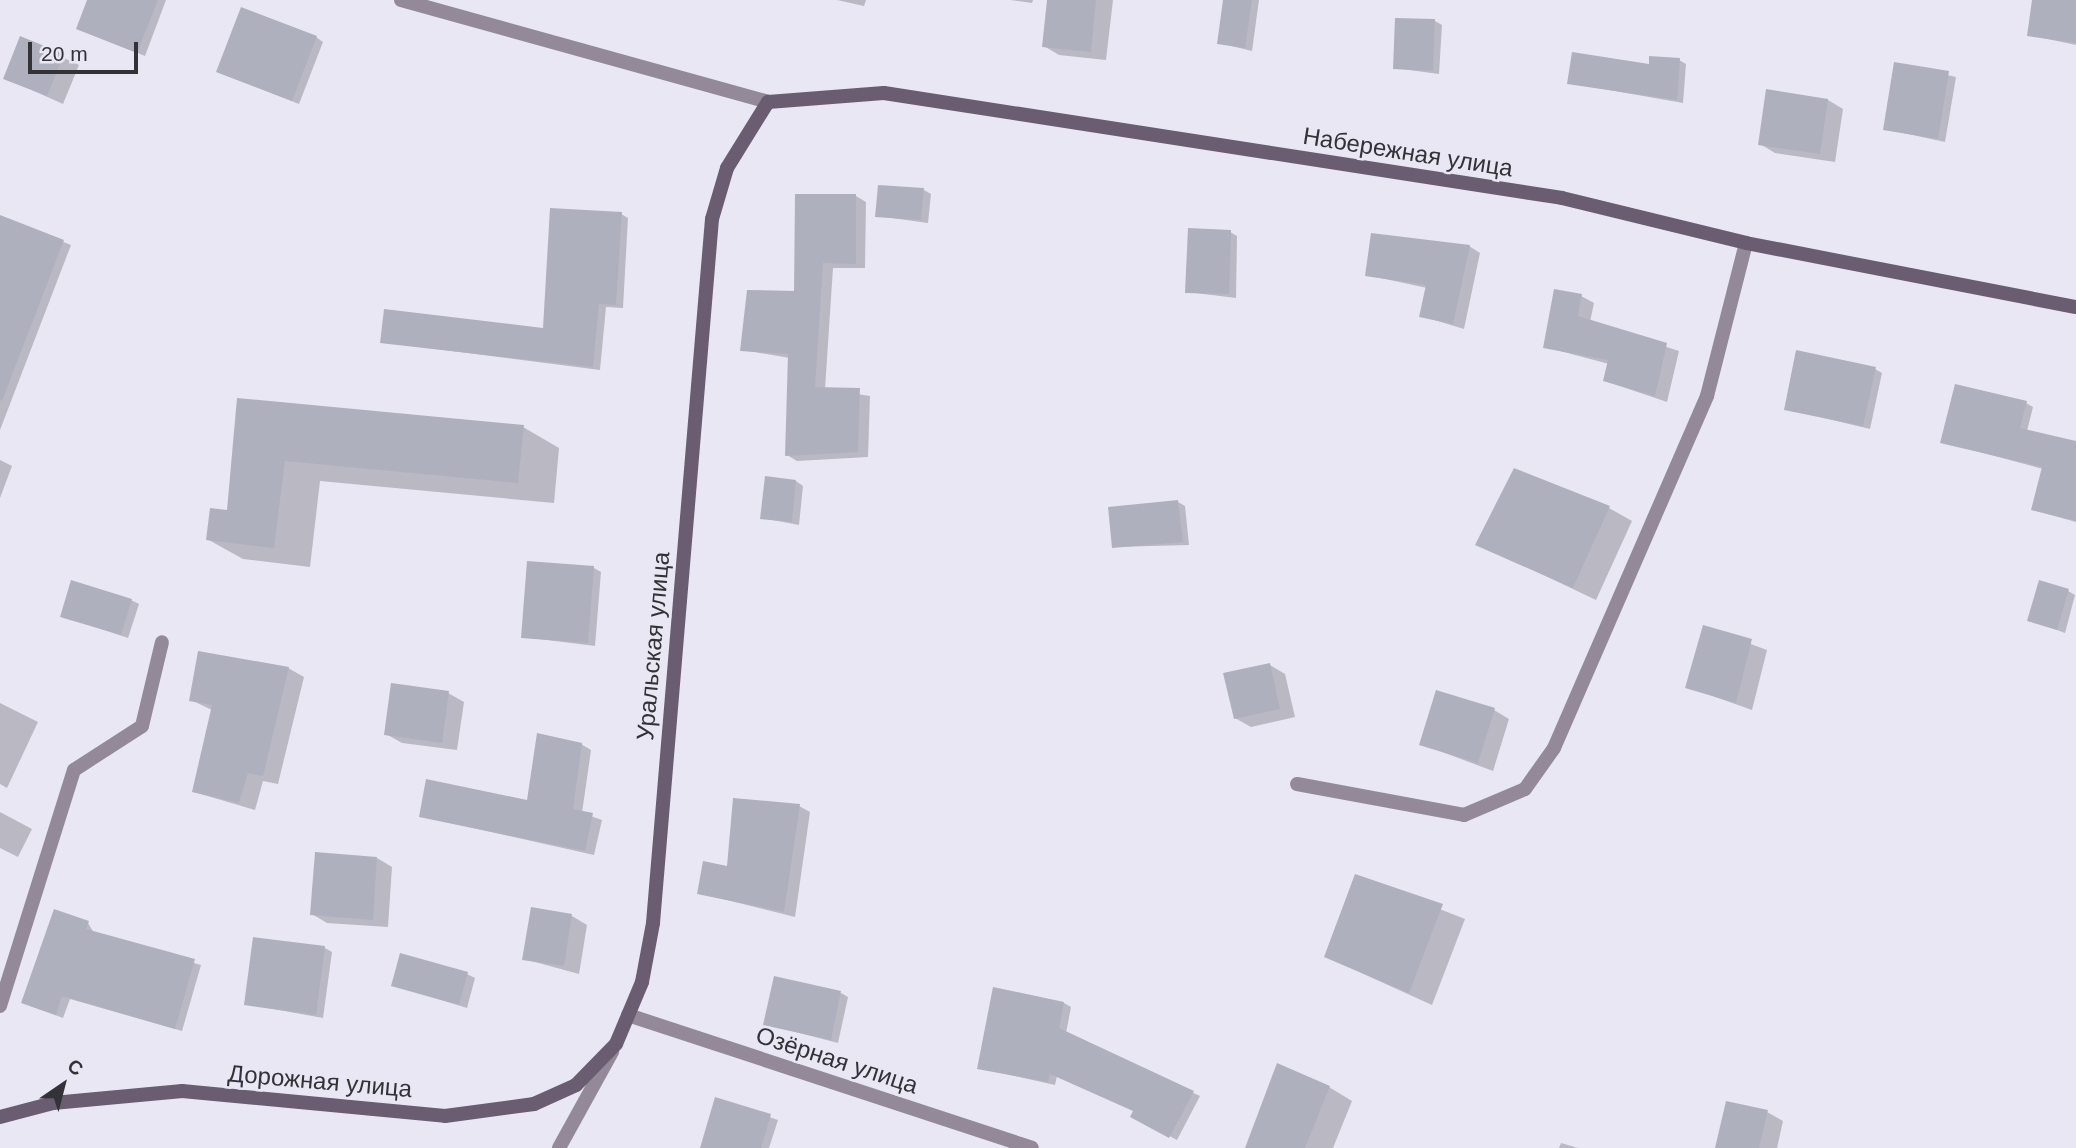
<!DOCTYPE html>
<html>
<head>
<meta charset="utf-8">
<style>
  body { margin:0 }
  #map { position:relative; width:2076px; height:1148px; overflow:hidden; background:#e9e7f3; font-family:Arial,sans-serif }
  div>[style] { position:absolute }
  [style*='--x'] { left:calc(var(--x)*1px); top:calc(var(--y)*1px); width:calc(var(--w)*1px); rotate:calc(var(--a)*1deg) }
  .shadow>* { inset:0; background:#0003 }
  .building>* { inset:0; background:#aeb1bd }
  .lane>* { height:14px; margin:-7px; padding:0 7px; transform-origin:7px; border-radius:7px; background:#938998 }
  .street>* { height:14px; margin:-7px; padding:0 7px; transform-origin:7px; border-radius:7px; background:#938998 }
  .secondary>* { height:14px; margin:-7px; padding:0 7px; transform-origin:7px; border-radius:7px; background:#6a5d72 }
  span { translate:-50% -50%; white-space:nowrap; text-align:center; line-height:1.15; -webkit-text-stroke:5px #e9e7f3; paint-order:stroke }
  .street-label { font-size:24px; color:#323237 }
  .north { position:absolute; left:28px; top:1050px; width:70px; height:70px; -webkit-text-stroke:5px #e9e7f3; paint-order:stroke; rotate:35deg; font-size:19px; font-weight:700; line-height:28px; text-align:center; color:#323237 }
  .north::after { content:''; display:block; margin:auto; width:24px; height:32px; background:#323237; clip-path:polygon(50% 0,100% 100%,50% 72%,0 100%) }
  .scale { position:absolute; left:28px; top:42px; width:110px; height:32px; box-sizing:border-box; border:4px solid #323237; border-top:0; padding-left:9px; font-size:21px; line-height:24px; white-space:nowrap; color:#323237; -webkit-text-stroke:5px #e9e7f3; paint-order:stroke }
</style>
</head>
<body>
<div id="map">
  <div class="shadow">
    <div style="clip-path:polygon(89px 0,166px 0,145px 56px,78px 29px)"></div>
    <div style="clip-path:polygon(837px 0,866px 0,864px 6px)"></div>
    <div style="clip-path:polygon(1010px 0,1033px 0,1032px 3px)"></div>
    <div style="clip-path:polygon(1049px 0,1113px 0,1106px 60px,1059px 55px,1044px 46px)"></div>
    <div style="clip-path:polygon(1225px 0,1259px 0,1252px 51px,1219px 43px)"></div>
    <div style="clip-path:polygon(2034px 0,2076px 0,2076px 45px,2029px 35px)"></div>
    <div style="clip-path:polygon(1435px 21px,1442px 25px,1439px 74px,1394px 68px)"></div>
    <div style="clip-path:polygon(316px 37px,323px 42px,299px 104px,225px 75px)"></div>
    <div style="clip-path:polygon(21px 38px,79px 65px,63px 104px,5px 78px)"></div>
    <div style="clip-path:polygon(1679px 60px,1686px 64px,1683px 103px,1569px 83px)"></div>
    <div style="clip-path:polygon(1896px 64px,1956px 77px,1945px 142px,1885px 129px)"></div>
    <div style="clip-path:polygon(1828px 100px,1843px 109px,1835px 162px,1775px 153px,1760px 144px)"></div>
    <div style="clip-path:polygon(924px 190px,931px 194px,928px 223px,877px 216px)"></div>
    <div style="clip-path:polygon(856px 196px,866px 202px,865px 268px,833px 268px,825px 389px,870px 396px,868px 457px,797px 461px,787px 455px,790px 358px,742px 350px,796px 293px)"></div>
    <div style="clip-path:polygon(621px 214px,628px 218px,623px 308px,606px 307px,600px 370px,382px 342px,544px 329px)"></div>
    <div style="clip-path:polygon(0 217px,71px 245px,0 430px)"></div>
    <div style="clip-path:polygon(1230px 232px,1237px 236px,1236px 298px,1187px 292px)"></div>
    <div style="clip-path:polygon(1469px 246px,1480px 253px,1464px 329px,1421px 316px,1427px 288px,1367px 275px)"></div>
    <div style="clip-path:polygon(1581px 296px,1594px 303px,1590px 322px,1679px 351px,1667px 402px,1605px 381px,1609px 364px,1545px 347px)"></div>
    <div style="clip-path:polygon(1875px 369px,1882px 373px,1870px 429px,1786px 409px)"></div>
    <div style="clip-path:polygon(239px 400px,523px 427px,559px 448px,554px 503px,320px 481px,310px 567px,243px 559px,207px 539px,229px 512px)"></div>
    <div style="clip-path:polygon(2026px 403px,2033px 407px,2027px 431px,2076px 443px,2076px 522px,2033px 510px,2043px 469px,1942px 442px)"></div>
    <div style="clip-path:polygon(0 460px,12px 466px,0 498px)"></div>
    <div style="clip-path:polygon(796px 481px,803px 486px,799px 525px,762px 518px)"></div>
    <div style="clip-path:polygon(1178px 502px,1185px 506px,1189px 545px,1114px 547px)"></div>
    <div style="clip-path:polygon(1609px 508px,1632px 521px,1596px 600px,1478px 544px)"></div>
    <div style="clip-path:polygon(594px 568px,601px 572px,595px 646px,523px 637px)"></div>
    <div style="clip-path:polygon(2068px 591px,2075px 595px,2065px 633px,2029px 620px)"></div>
    <div style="clip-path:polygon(131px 600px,139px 604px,128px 638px,62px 616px)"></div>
    <div style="clip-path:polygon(1704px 627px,1767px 650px,1752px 710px,1687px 687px)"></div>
    <div style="clip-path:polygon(1270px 665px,1285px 674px,1295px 717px,1251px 727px,1235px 718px)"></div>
    <div style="clip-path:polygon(288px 668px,304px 677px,278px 784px,263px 781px,255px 810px,194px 792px,212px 710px,191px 700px)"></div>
    <div style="clip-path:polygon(448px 693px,464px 702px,457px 750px,402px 743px,386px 734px)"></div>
    <div style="clip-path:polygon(0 703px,38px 722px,7px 788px,0 784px)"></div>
    <div style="clip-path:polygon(1494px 710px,1509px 719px,1493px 771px,1421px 744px)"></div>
    <div style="clip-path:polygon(581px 744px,591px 750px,582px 813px,602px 820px,594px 855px,420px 816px,528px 802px)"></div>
    <div style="clip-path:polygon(799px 806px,810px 812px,795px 917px,699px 893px)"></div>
    <div style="clip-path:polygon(0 812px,32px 829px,18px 857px,0 848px)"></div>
    <div style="clip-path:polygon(377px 858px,392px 867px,388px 927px,327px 923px,312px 914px)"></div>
    <div style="clip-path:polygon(1356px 876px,1465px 919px,1432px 1005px,1326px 957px)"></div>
    <div style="clip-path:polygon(55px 911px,88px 923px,94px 933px,201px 965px,182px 1031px,70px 999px,63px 1018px,30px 1006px)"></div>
    <div style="clip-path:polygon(572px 916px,587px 925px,579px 974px,524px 959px)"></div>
    <div style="clip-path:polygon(325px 948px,332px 952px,323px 1018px,246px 1004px)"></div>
    <div style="clip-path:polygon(467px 974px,475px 978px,467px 1008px,393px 985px)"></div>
    <div style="clip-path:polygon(995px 989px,1064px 1003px,1071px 1007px,1066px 1033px,1200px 1096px,1177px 1140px,1132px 1116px,1135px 1111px,1057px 1076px,1055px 1085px,979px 1068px)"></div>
    <div style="clip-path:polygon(841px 993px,848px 997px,838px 1043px,765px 1024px)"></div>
    <div style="clip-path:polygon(1329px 1087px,1352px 1101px,1333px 1148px,1247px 1148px)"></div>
    <div style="clip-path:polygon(716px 1099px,778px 1120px,769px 1148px,702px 1148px)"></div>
    <div style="clip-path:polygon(1767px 1112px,1783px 1121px,1777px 1148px,1717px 1148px)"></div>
    <div style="clip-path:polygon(1561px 1143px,1578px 1148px,1559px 1148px)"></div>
  </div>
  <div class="building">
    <div style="clip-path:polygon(87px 0,158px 0,137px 53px,76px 29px)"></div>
    <div style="clip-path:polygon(1047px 0,1096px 0,1091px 52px,1042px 47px)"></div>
    <div style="clip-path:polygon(1223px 0,1252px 0,1245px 48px,1217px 44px)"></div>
    <div style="clip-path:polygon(2032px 0,2076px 0,2076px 43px,2027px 36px)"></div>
    <div style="clip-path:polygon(241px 7px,317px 36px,292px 101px,216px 72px)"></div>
    <div style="clip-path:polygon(1395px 18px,1435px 19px,1433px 71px,1393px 69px)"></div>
    <div style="clip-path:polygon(20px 36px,64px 54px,47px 96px,3px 79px)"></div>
    <div style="clip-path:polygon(1572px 52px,1649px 64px,1649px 56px,1680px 58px,1677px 100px,1567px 84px)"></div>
    <div style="clip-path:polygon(1894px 62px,1949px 71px,1938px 139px,1883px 130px)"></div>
    <div style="clip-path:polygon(1766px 89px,1828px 99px,1820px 154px,1758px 145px)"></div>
    <div style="clip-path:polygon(878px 185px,924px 188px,921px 220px,875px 217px)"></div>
    <div style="clip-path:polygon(795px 194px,856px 194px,856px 264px,823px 263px,815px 387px,860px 388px,858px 452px,785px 456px,788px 354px,740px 351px,747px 290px,794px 291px)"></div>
    <div style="clip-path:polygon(550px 208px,622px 212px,616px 305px,599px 304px,593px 367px,380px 343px,384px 309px,543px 328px)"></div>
    <div style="clip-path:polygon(0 215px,64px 240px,2px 401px,0 400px)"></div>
    <div style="clip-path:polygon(1188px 228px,1231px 230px,1229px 294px,1185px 293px)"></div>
    <div style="clip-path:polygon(1371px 233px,1470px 245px,1453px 324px,1419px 317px,1426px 285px,1365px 276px)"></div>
    <div style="clip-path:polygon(1554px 289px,1582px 294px,1578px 316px,1667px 343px,1655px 396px,1603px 381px,1608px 360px,1543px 348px)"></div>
    <div style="clip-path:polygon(1796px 350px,1876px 367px,1863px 426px,1784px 410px)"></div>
    <div style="clip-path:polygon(1955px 384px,2027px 401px,2020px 428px,2076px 441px,2076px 521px,2031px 510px,2042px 467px,1940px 443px)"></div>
    <div style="clip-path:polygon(237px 398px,524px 425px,518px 483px,285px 461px,274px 548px,206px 540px,210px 508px,227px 510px)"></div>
    <div style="clip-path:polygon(1514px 468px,1610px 506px,1573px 588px,1475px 545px)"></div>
    <div style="clip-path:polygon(765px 476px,796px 480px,792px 522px,760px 519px)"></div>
    <div style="clip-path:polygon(1178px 500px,1183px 542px,1112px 548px,1108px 507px)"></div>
    <div style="clip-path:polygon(527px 561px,594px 566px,588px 643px,521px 638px)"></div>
    <div style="clip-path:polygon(71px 580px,132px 599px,121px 635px,60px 617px)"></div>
    <div style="clip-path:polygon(2039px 580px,2069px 589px,2057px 630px,2027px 621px)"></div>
    <div style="clip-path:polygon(1703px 625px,1752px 639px,1736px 703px,1685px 688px)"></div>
    <div style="clip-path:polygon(198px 651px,289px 667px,263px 776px,248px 773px,239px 803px,192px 792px,212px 705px,189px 701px)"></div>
    <div style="clip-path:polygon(1270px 663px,1280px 709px,1234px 719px,1223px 673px)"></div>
    <div style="clip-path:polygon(391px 683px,449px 691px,442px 743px,384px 735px)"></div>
    <div style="clip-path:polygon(1436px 690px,1495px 708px,1478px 763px,1419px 745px)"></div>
    <div style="clip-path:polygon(537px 733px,582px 743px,573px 809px,593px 813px,585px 851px,419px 817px,426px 779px,527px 800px)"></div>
    <div style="clip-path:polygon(733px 798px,800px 804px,784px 912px,697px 894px,703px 861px,727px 866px)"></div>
    <div style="clip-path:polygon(315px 852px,377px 857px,373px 920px,310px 915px)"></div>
    <div style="clip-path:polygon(1355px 874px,1443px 904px,1409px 993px,1324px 957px)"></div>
    <div style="clip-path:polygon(531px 907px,572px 914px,564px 966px,522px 960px)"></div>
    <div style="clip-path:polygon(54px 909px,89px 921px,86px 929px,195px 959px,175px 1029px,62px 996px,56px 1015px,21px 1003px)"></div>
    <div style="clip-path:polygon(253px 937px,325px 946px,316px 1015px,244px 1005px)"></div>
    <div style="clip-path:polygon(400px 953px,468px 972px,459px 1005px,391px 986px)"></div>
    <div style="clip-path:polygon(774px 976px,841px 991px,831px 1040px,763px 1025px)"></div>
    <div style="clip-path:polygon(993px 987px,1064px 1002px,1059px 1028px,1194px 1091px,1169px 1138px,1130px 1117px,1133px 1111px,1050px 1074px,1048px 1082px,977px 1069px)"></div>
    <div style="clip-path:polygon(1277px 1063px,1330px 1086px,1305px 1148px,1245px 1148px)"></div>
    <div style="clip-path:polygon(715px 1097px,771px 1114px,761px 1148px,700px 1148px)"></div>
    <div style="clip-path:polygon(1726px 1101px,1768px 1110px,1759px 1148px,1715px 1148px)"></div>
  </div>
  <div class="lane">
    <div style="--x:1297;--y:784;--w:170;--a:10.5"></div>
    <div style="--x:1464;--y:815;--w:66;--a:-23.1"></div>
    <div style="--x:1525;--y:789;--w:50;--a:-54.7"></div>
    <div style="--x:1554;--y:748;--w:384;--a:-66.5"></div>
    <div style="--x:1707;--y:396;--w:158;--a:-75.7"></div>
    <div style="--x:0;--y:1006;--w:247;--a:-72.6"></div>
    <div style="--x:74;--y:770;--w:81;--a:-32.9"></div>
    <div style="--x:142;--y:726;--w:86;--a:-76.6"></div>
  </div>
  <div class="street">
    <div style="--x:401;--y:0;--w:381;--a:15.5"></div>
    <div style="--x:628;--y:1015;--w:425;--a:18.2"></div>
    <div style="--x:559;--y:1148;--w:110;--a:-61.1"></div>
  </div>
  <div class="secondary">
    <div style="--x:0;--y:1117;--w:55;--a:-14.8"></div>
    <div style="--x:53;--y:1103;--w:130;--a:-5.3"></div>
    <div style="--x:182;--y:1091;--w:264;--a:5.4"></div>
    <div style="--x:445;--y:1116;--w:90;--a:-7.7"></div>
    <div style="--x:534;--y:1104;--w:46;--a:-24.3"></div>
    <div style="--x:576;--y:1085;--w:57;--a:-45.7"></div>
    <div style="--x:616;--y:1044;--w:67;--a:-67.2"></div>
    <div style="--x:642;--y:982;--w:60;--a:-79.4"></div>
    <div style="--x:653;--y:923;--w:706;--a:-85.21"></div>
    <div style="--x:712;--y:219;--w:53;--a:-73.6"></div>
    <div style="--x:727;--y:168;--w:78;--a:-58.2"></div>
    <div style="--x:768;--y:102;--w:116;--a:-4.4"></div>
    <div style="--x:884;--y:93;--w:686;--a:8.8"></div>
    <div style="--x:1562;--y:198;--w:189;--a:13.7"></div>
    <div style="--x:1746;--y:243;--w:336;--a:11"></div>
  </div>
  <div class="street-label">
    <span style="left:1408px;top:152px;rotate:9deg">Набережная улица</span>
    <span style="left:653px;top:646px;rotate:-85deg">Уральская улица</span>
    <span style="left:837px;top:1060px;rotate:18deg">Озёрная улица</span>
    <span style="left:320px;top:1081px;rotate:5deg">Дорожная улица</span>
  </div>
  <div class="north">С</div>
  <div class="scale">20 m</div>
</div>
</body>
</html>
